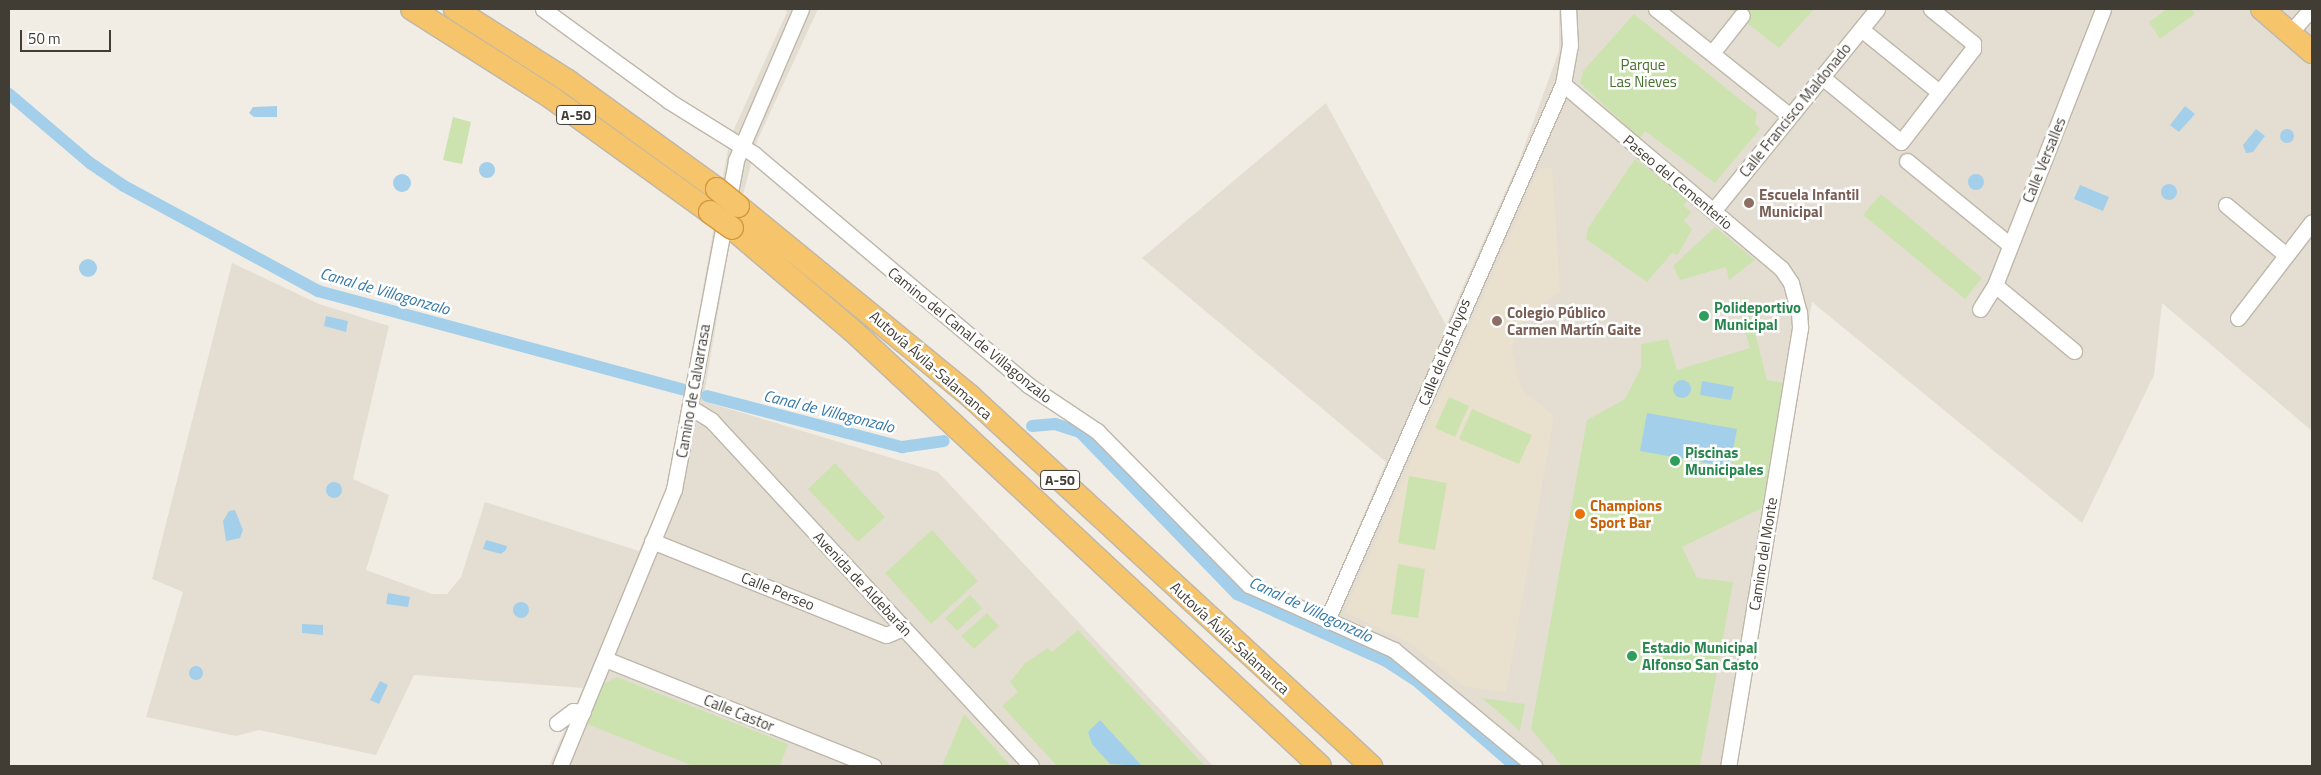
<!DOCTYPE html>
<html>
<head>
<meta charset="utf-8">
<style>
  body { margin:0 }
  #map { position:relative; width:2321px; height:775px; overflow:hidden; background:#f1ede4; font-family:"Titillium Web",sans-serif }
  div>[style] { position:absolute }
  [style*='--x'] { left:calc(var(--x)*1px); top:calc(var(--y)*1px); width:calc(var(--w)*1px); rotate:calc(var(--a)*1deg) }
  .residential>* { inset:0; background:#e4ded2 }
  .education>* { inset:0; background:#e9e1ce }
  .green>* { inset:0; background:#cce3af }
  .water>* { inset:0; background:#a3cfeb }
  .round { border-radius:50% }
  .canal>* { height:12px; margin:-6px; padding:0 6px; transform-origin:6px; border-radius:6px; background:#a3cfeb }
  .roads { filter:drop-shadow(1px 0 #beb7aa) drop-shadow(-1px 0 #beb7aa) drop-shadow(0 1px #beb7aa) drop-shadow(0 -1px #beb7aa) }
  .minor>* { height:15px; margin:-7.5px; padding:0 7.5px; transform-origin:7.5px; border-radius:7.5px; background:#fff }
  .highway>* { height:22px; margin:-11px; padding:0 11px; transform-origin:11px; border-radius:11px; background:#f5c46b }
  .bridges { filter:drop-shadow(1px 0 #d3983c) drop-shadow(-1px 0 #d3983c) drop-shadow(0 1px #d3983c) drop-shadow(0 -1px #d3983c) }
  .highway-bridge>* { height:22px; margin:-11px; padding:0 11px; transform-origin:11px; border-radius:11px; background:#f5c46b }
  .dots>* { width:14px; height:14px; translate:-50% -50%; box-sizing:border-box; border:2px solid #fff; border-radius:50% }
  span { translate:-50% -50%; white-space:nowrap; text-align:center; line-height:1.15; -webkit-text-stroke:5px #fff; paint-order:stroke }
  .shield-label span { padding:1px 4px; background:#fff; border:1px solid; border-radius:4px; -webkit-text-stroke-width:0 }
  .shield-label { font-size:14px; color:#423d34; font-weight:700 }
  .park-label { font-size:15px; color:#47702c }
  .street-label { font-size:15px; color:#423d34 }
  .education-label { font-size:15px; color:#785e54; font-weight:700 }
  .left { translate:0 -50%; text-align:left }
  .leisure-label { font-size:15px; color:#27864d; font-weight:700 }
  .food-label { font-size:15px; color:#c56008; font-weight:700 }
  .water-label { font-size:16px; color:#3579a7; font-style:italic }
  .frame { position:absolute; inset:0; border:10px solid #423d34; pointer-events:none }
  .scale { position:absolute; left:20px; top:30px; width:91px; height:22px; box-sizing:border-box; border:2px solid #423d34; border-top:0; padding-left:6px; font-size:15px; line-height:18px; white-space:nowrap; color:#423d34; -webkit-text-stroke:4px #fff; paint-order:stroke }
</style>
</head>
<body>
<div id="map">
  <div class="residential">
    <div style="clip-path:polygon(784px 9px,818px 9px,758px 139px,730px 242px,703px 401px,938px 472px,1213px 766px,549px 766px,583px 688px,414px 675px,376px 755px,259px 730px,236px 736px,146px 717px,183px 592px,152px 579px,232px 263px,319px 304px,389px 326px,353px 479px,389px 495px,366px 570px,432px 594px,447px 594px,461px 577px,485px 502px,639px 551px,667px 487px,730px 138px,787px 12px)"></div>
    <div style="clip-path:polygon(1559px 9px,2312px 9px,2312px 431px,2162px 303px,2154px 375px,2082px 523px,1812px 302px,1732px 766px,1522px 766px,1405px 666px,1317px 625px,1386px 462px,1142px 258px,1326px 103px,1446px 325px,1519px 161px,1559px 51px)"></div>
  </div>
  <div class="education">
    <div style="clip-path:polygon(1552px 168px,1560px 292px,1527px 313px,1511px 350px,1522px 390px,1554px 416px,1506px 692px,1465px 687px,1410px 643px,1345px 612px,1539px 169px)"></div>
  </div>
  <div class="green">
    <div style="clip-path:polygon(1729px 9px,1814px 9px,1779px 48px)"></div>
    <div style="clip-path:polygon(2167px 9px,2192px 9px,2195px 14px,2160px 39px,2149px 22px)"></div>
    <div style="clip-path:polygon(1634px 14px,1757px 113px,1755px 124px,1760px 129px,1715px 183px,1645px 131px,1640px 139px,1580px 83px,1583px 71px)"></div>
    <div style="clip-path:polygon(453px 117px,471px 122px,462px 164px,443px 160px)"></div>
    <div style="clip-path:polygon(1635px 159px,1688px 199px,1684px 206px,1691px 212px,1684px 221px,1692px 229px,1678px 255px,1672px 253px,1647px 282px,1586px 239px,1588px 228px)"></div>
    <div style="clip-path:polygon(1881px 194px,1982px 278px,1965px 299px,1863px 215px)"></div>
    <div style="clip-path:polygon(1715px 227px,1755px 260px,1729px 280px,1726px 267px,1680px 280px,1673px 266px)"></div>
    <div style="clip-path:polygon(1746px 297px,1767px 380px,1783px 383px,1762px 508px,1682px 547px,1697px 578px,1733px 582px,1700px 766px,1562px 766px,1531px 729px,1587px 420px,1625px 399px,1641px 368px,1641px 344px,1668px 339px,1677px 370px,1750px 348px,1736px 301px)"></div>
    <div style="clip-path:polygon(1449px 397px,1469px 406px,1455px 437px,1435px 428px)"></div>
    <div style="clip-path:polygon(1472px 409px,1532px 435px,1519px 464px,1459px 439px)"></div>
    <div style="clip-path:polygon(835px 463px,885px 517px,858px 542px,808px 489px)"></div>
    <div style="clip-path:polygon(1409px 476px,1447px 483px,1435px 550px,1398px 543px)"></div>
    <div style="clip-path:polygon(932px 530px,978px 581px,931px 624px,885px 573px)"></div>
    <div style="clip-path:polygon(1398px 564px,1425px 569px,1418px 618px,1391px 614px)"></div>
    <div style="clip-path:polygon(970px 595px,982px 608px,957px 631px,945px 618px)"></div>
    <div style="clip-path:polygon(987px 613px,999px 626px,974px 649px,961px 636px)"></div>
    <div style="clip-path:polygon(1078px 630px,1205px 766px,1057px 766px,1002px 706px,1018px 692px,1010px 682px,1025px 663px,1048px 648px,1052px 652px)"></div>
    <div style="clip-path:polygon(617px 677px,788px 744px,780px 766px,693px 766px,587px 724px,604px 684px)"></div>
    <div style="clip-path:polygon(1482px 698px,1525px 704px,1520px 731px)"></div>
    <div style="clip-path:polygon(964px 714px,1011px 766px,942px 766px)"></div>
  </div>
  <div class="water">
    <div style="clip-path:polygon(277px 106px,277px 117px,254px 117px,249px 113px,253px 107px)"></div>
    <div style="clip-path:polygon(2185px 106px,2195px 114px,2179px 132px,2170px 125px)"></div>
    <div class="round" style="left:2280px;top:129px;width:14px;height:14px"></div>
    <div style="clip-path:polygon(2256px 129px,2265px 136px,2253px 152px,2246px 153px,2243px 145px)"></div>
    <div class="round" style="left:479px;top:162px;width:16px;height:16px"></div>
    <div class="round" style="left:393px;top:174px;width:18px;height:18px"></div>
    <div class="round" style="left:1968px;top:174px;width:16px;height:16px"></div>
    <div class="round" style="left:2161px;top:184px;width:16px;height:16px"></div>
    <div style="clip-path:polygon(2080px 185px,2109px 197px,2103px 211px,2074px 199px)"></div>
    <div class="round" style="left:79px;top:259px;width:18px;height:18px"></div>
    <div style="clip-path:polygon(326px 316px,348px 321px,346px 332px,324px 326px)"></div>
    <div class="round" style="left:1673px;top:380px;width:18px;height:18px"></div>
    <div style="clip-path:polygon(1702px 381px,1734px 387px,1731px 400px,1700px 395px)"></div>
    <div style="clip-path:polygon(1647px 413px,1737px 429px,1730px 467px,1640px 451px)"></div>
    <div class="round" style="left:326px;top:482px;width:16px;height:16px"></div>
    <div style="clip-path:polygon(235px 510px,243px 530px,240px 538px,226px 541px,223px 521px,229px 511px)"></div>
    <div style="clip-path:polygon(486px 540px,507px 546px,506px 550px,501px 554px,483px 549px)"></div>
    <div style="clip-path:polygon(388px 593px,410px 597px,408px 607px,386px 604px)"></div>
    <div class="round" style="left:513px;top:602px;width:16px;height:16px"></div>
    <div style="clip-path:polygon(302px 624px,323px 625px,323px 635px,302px 633px)"></div>
    <div class="round" style="left:189px;top:666px;width:14px;height:14px"></div>
    <div style="clip-path:polygon(380px 681px,388px 685px,379px 704px,370px 700px)"></div>
    <div style="clip-path:polygon(1100px 720px,1142px 766px,1110px 764px,1092px 744px,1088px 732px)"></div>
  </div>
  <div class="canal">
    <div style="--x:9;--y:94;--w:106;--a:40.4"></div>
    <div style="--x:90;--y:163;--w:41;--a:34.1"></div>
    <div style="--x:124;--y:186;--w:221;--a:28.4"></div>
    <div style="--x:318;--y:291;--w:377;--a:15.1"></div>
    <div style="--x:707;--y:396;--w:202;--a:14.7"></div>
    <div style="--x:902;--y:447;--w:42;--a:-8.1"></div>
    <div style="--x:1032;--y:426;--w:23;--a:-5"></div>
    <div style="--x:1055;--y:424;--w:26;--a:18"></div>
    <div style="--x:1080;--y:432;--w:226;--a:45.9"></div>
    <div style="--x:1237;--y:594;--w:163;--a:24.2"></div>
    <div style="--x:1386;--y:661;--w:38;--a:33"></div>
    <div style="--x:1418;--y:682;--w:128;--a:40.9"></div>
  </div>
  <div class="roads">
    <div class="minor">
      <div style="--x:543;--y:9;--w:156;--a:36.1"></div>
      <div style="--x:669;--y:101;--w:100;--a:31.9"></div>
      <div style="--x:754;--y:154;--w:358;--a:40.1"></div>
      <div style="--x:1028;--y:385;--w:83;--a:33.7"></div>
      <div style="--x:1097;--y:431;--w:216;--a:45.4"></div>
      <div style="--x:1249;--y:585;--w:159;--a:24.1"></div>
      <div style="--x:1394;--y:650;--w:182;--a:39.6"></div>
      <div style="--x:1656;--y:9;--w:171;--a:38.6"></div>
      <div style="--x:1861;--y:29;--w:100;--a:38.9"></div>
      <div style="--x:2290;--y:33;--w:32;--a:-49"></div>
      <div style="--x:1712;--y:53;--w:48;--a:-51.7"></div>
      <div style="--x:1822;--y:77;--w:102;--a:39.4"></div>
      <div style="--x:1901;--y:142;--w:118;--a:-52.3"></div>
      <div style="--x:1973;--y:49;--w:6;--a:-90"></div>
      <div style="--x:1973;--y:43;--w:54;--a:-141"></div>
      <div style="--x:1563;--y:84;--w:285;--a:40.2"></div>
      <div style="--x:1781;--y:268;--w:18;--a:56"></div>
      <div style="--x:1791;--y:283;--w:30;--a:75"></div>
      <div style="--x:1799;--y:312;--w:16;--a:86"></div>
      <div style="--x:1800;--y:328;--w:444;--a:99.3"></div>
      <div style="--x:1907;--y:161;--w:133;--a:39.2"></div>
      <div style="--x:2226;--y:205;--w:78;--a:39.8"></div>
      <div style="--x:1713;--y:211;--w:260;--a:-50.9"></div>
      <div style="--x:1995;--y:285;--w:103;--a:39.9"></div>
      <div style="--x:1980;--y:309;--w:28;--a:-58"></div>
      <div style="--x:1995;--y:285;--w:296;--a:-68.6"></div>
      <div style="--x:2238;--y:318;--w:121;--a:-52.4"></div>
      <div style="--x:690;--y:407;--w:25;--a:32"></div>
      <div style="--x:711;--y:420;--w:471;--a:47.2"></div>
      <div style="--x:652;--y:541;--w:252;--a:21.9"></div>
      <div style="--x:886;--y:635;--w:18;--a:-22"></div>
      <div style="--x:1327;--y:620;--w:586;--a:-66.24"></div>
      <div style="--x:1563;--y:84;--w:39;--a:-80"></div>
      <div style="--x:1570;--y:46;--w:37;--a:-93"></div>
      <div style="--x:605;--y:659;--w:289;--a:21.8"></div>
      <div style="--x:557;--y:723;--w:20;--a:-37"></div>
      <div style="--x:573;--y:711;--w:10;--a:6"></div>
      <div style="--x:560;--y:766;--w:300;--a:-67.6"></div>
      <div style="--x:674;--y:489;--w:335;--a:-79.3"></div>
      <div style="--x:736;--y:160;--w:164;--a:-66.7"></div>
    </div>
    <div class="highway">
      <div style="--x:412;--y:9;--w:166;--a:32.4"></div>
      <div style="--x:552;--y:98;--w:195;--a:35.8"></div>
      <div style="--x:455;--y:9;--w:134;--a:32.5"></div>
      <div style="--x:568;--y:81;--w:184;--a:35.9"></div>
      <div style="--x:2262;--y:9;--w:66;--a:40.7"></div>
      <div style="--x:738;--y:206;--w:300;--a:39.3"></div>
      <div style="--x:970;--y:396;--w:546;--a:42.7"></div>
      <div style="--x:732;--y:228;--w:159;--a:40.4"></div>
      <div style="--x:853;--y:331;--w:638;--a:42.97"></div>
    </div>
  </div>
  <div class="bridges">
    <div class="highway-bridge">
      <div style="--x:717;--y:189;--w:27;--a:39"></div>
      <div style="--x:710;--y:212;--w:27;--a:36"></div>
    </div>
  </div>
  <div class="dots">
    <div style="left:1749px;top:203px;background:#8d6e63"></div>
    <div style="left:1704px;top:316px;background:#2e9e5b"></div>
    <div style="left:1497px;top:321px;background:#8d6e63"></div>
    <div style="left:1675px;top:461px;background:#2e9e5b"></div>
    <div style="left:1580px;top:514px;background:#e8710a"></div>
    <div style="left:1632px;top:656px;background:#2e9e5b"></div>
  </div>
  <div class="shield-label">
    <span style="left:576px;top:115px">A-50</span>
    <span style="left:1060px;top:480px">A-50</span>
  </div>
  <div class="park-label">
    <span style="left:1643px;top:73px">Parque<br>Las Nieves</span>
  </div>
  <div class="street-label">
    <span style="left:1795px;top:110px;rotate:-51deg">Calle Francisco Maldonado</span>
    <span style="left:2044px;top:160px;rotate:-68deg">Calle Versalles</span>
    <span style="left:1678px;top:182px;rotate:40deg">Paseo del Cementerio</span>
    <span style="left:970px;top:335px;rotate:39deg">Camino del Canal de Villagonzalo</span>
    <span style="left:1444px;top:352px;rotate:-68deg">Calle de los Hoyos</span>
    <span style="left:931px;top:365px;rotate:41deg">Autovía Ávila-Salamanca</span>
    <span style="left:693px;top:391px;rotate:-80deg">Camino de Calvarrasa</span>
    <span style="left:1763px;top:554px;rotate:-81deg">Camino del Monte</span>
    <span style="left:863px;top:584px;rotate:47deg">Avenida de Aldebarán</span>
    <span style="left:778px;top:591px;rotate:22deg">Calle Perseo</span>
    <span style="left:1230px;top:638px;rotate:43deg">Autovía Ávila-Salamanca</span>
    <span style="left:739px;top:713px;rotate:22deg">Calle Castor</span>
  </div>
  <div class="education-label">
    <span class="left" style="left:1759px;top:203px">Escuela Infantil<br>Municipal</span>
    <span class="left" style="left:1507px;top:321px">Colegio Público<br>Carmen Martín Gaite</span>
  </div>
  <div class="leisure-label">
    <span class="left" style="left:1714px;top:316px">Polideportivo<br>Municipal</span>
    <span class="left" style="left:1685px;top:461px">Piscinas<br>Municipales</span>
    <span class="left" style="left:1642px;top:656px">Estadio Municipal<br>Alfonso San Casto</span>
  </div>
  <div class="food-label">
    <span class="left" style="left:1590px;top:514px">Champions<br>Sport Bar</span>
  </div>
  <div class="water-label">
    <span style="left:385px;top:291px;rotate:16deg">Canal de Villagonzalo</span>
    <span style="left:829px;top:411px;rotate:14deg">Canal de Villagonzalo</span>
    <span style="left:1311px;top:609px;rotate:25deg">Canal de Villagonzalo</span>
  </div>
  <div class="frame"></div>
  <div class="scale">50 m</div>
</div>
</body>
</html>
